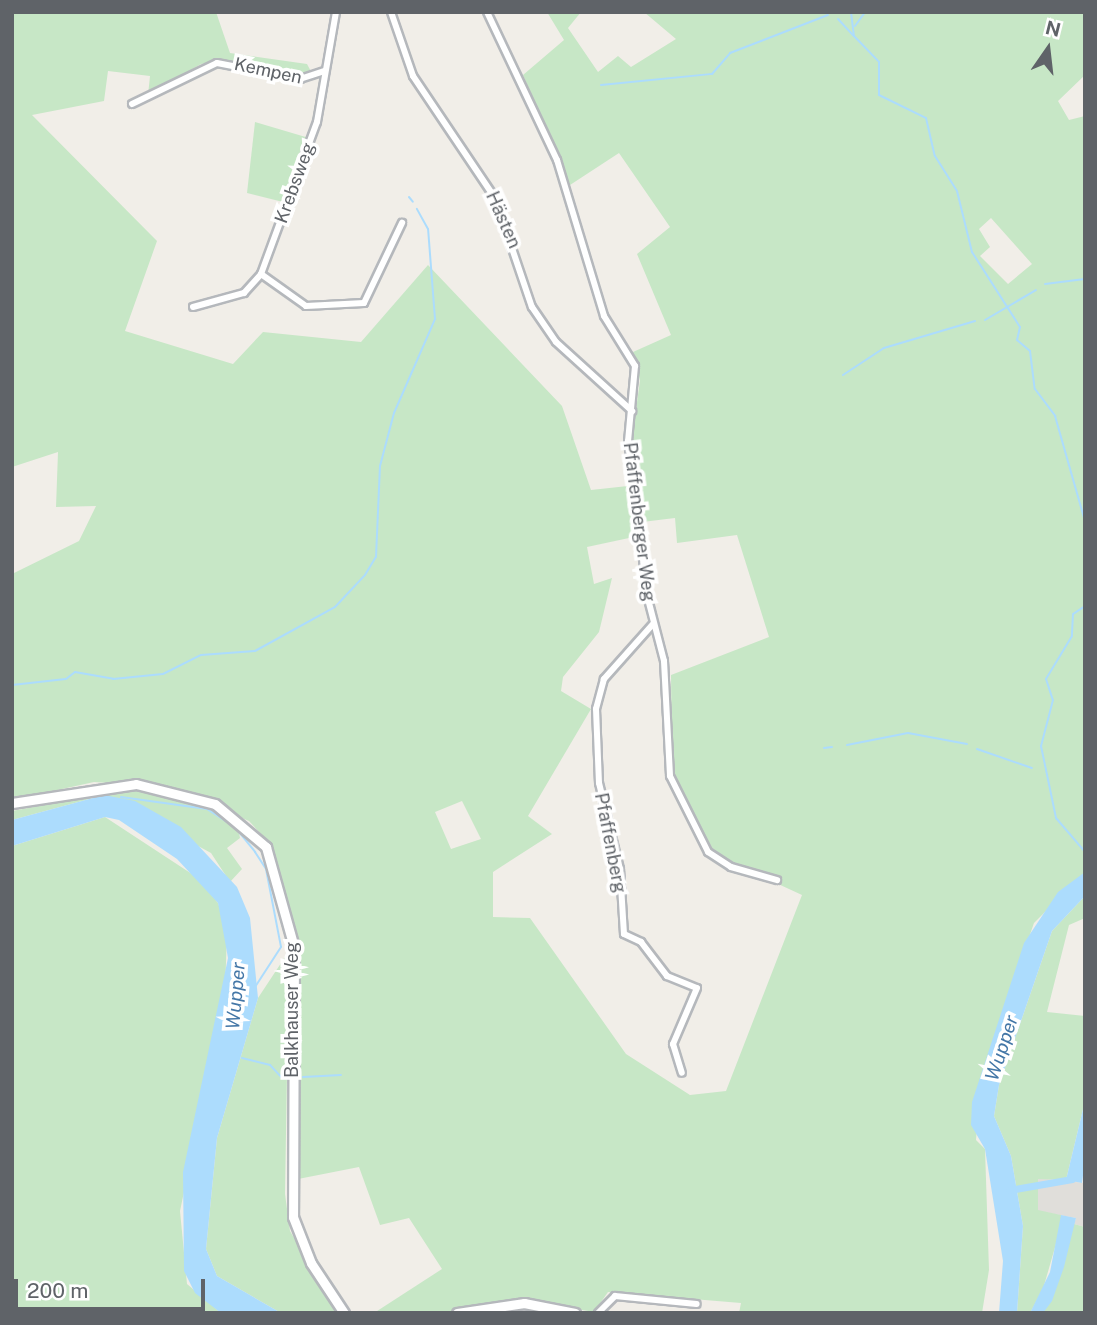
<!DOCTYPE html>
<html>
<head>
<meta charset="utf-8">
<style>
  body { margin:0 }
  #map { position:relative; width:1097px; height:1325px; overflow:hidden; background:#f1eee8; font-family:"Public Sans",sans-serif }
  div>[style] { position:absolute }
  [style*='--x'] { left:calc(var(--x)*1px); top:calc(var(--y)*1px); width:calc(var(--w)*1px); rotate:calc(var(--a)*1deg) }
  .industrial>* { inset:0; background:#e0deda }
  .green>* { inset:0; background:#c7e7c6 }
  .water>* { inset:0; background:#acdcfd }
  .stream>* { height:2px; margin:-1px; padding:0 1px; transform-origin:1px; border-radius:1px; background:#acdcfd }
  .canal>* { height:7px; margin:-3.5px; padding:0 3.5px; transform-origin:3.5px; border-radius:3.5px; background:#acdcfd }
  .roads { filter:drop-shadow(2px 0 #b5b8bc) drop-shadow(-2px 0 #b5b8bc) drop-shadow(0 2px #b5b8bc) drop-shadow(0 -2px #b5b8bc) }
  .street>* { height:6px; margin:-3px; padding:0 3px; transform-origin:3px; border-radius:3px; background:#fff }
  .secondary>* { height:9px; margin:-4.5px; padding:0 4.5px; transform-origin:4.5px; border-radius:4.5px; background:#fff }
  span { translate:-50% -50%; white-space:nowrap; text-align:center; line-height:1.15; -webkit-text-stroke:7px #fff; paint-order:stroke }
  .street-label { font-size:18px; color:#5f6368 }
  .water-label { font-size:19px; color:#4477a7; font-style:italic }
  .frame { position:absolute; inset:0; border:14px solid #5f6368; pointer-events:none }
  .north { position:absolute; left:1013px; top:14px; width:70px; height:70px; -webkit-text-stroke:5px #fff; paint-order:stroke; rotate:14deg; font-size:19px; font-weight:700; line-height:28px; text-align:center; color:#5f6368 }
  .north::after { content:''; display:block; margin:auto; width:24px; height:32px; background:#5f6368; clip-path:polygon(50% 0,100% 100%,50% 72%,0 100%) }
  .scale { position:absolute; left:14px; top:1279px; width:191px; height:32px; box-sizing:border-box; border:4px solid #5f6368; border-top:0; padding-left:9px; font-size:21px; line-height:24px; white-space:nowrap; color:#5f6368; -webkit-text-stroke:5px #fff; paint-order:stroke }
</style>
</head>
<body>
<div id="map">
  <div class="industrial">
    <div style="clip-path:polygon(1038px 1178px,1085px 1183px,1085px 1227px,1074px 1224px,1076px 1218px,1038px 1211px)"></div>
  </div>
  <div class="green">
    <div style="clip-path:polygon(evenodd,12px 12px,216px 12px,230px 53px,307px 64px,314px 77px,225px 60px,201px 64px,148px 95px,150px 76px,108px 71px,104px 101px,32px 115px,157px 241px,125px 331px,233px 364px,263px 332px,361px 342px,428px 265px,562px 406px,591px 490px,637px 485px,631px 444px,640px 381px,633px 352px,671px 335px,637px 254px,670px 227px,619px 153px,570px 185px,523px 75px,564px 40px,547px 12px,581px 12px,568px 28px,598px 72px,618px 56px,631px 67px,676px 39px,644px 12px,1085px 12px,1085px 75px,1058px 101px,1069px 120px,1085px 116px,1085px 872px,1034px 923px,982px 1072px,976px 1140px,985px 1149px,989px 1270px,982px 1313px,739px 1313px,741px 1303px,608px 1292px,594px 1312px,525px 1300px,438px 1313px,374px 1313px,442px 1269px,409px 1218px,380px 1225px,359px 1167px,293px 1180px,299px 948px,272px 846px,249px 821px,169px 787px,94px 782px,12px 800px,12px 574px,79px 541px,96px 506px,56px 507px,58px 452px,12px 467px,12px 12px,991px 218px,1032px 264px,1008px 284px,980px 256px,990px 247px,979px 229px,991px 218px,12px 12px,675px 518px,677px 543px,737px 535px,769px 637px,671px 675px,672px 776px,708px 849px,729px 864px,780px 876px,776px 883px,802px 895px,726px 1091px,690px 1095px,626px 1054px,530px 918px,493px 917px,493px 872px,552px 834px,528px 816px,591px 709px,561px 691px,563px 677px,599px 632px,612px 578px,594px 584px,587px 547px,643px 535px,642px 522px,675px 518px,12px 12px,462px 801px,481px 839px,451px 849px,435px 812px,462px 801px)"></div>
    <div style="clip-path:polygon(255px 122px,309px 138px,283px 202px,247px 193px)"></div>
    <div style="clip-path:polygon(131px 789px,222px 812px,237px 823px,240px 838px,227px 848px,242px 869px,230px 882px,211px 853px,104px 795px,12px 820px,12px 811px)"></div>
    <div style="clip-path:polygon(105px 817px,198px 878px,218px 903px,227px 930px,225px 995px,180px 1211px,187px 1284px,221px 1313px,12px 1313px,12px 846px)"></div>
    <div style="clip-path:polygon(1085px 896px,1085px 918px,1069px 925px,1047px 1012px,1085px 1016px,1085px 1101px,1066px 1180px,1038px 1179px,1038px 1210px,1061px 1215px,1062px 1223px,1043px 1289px,1030px 1313px,1017px 1313px,1023px 1226px,1011px 1156px,994px 1116px,999px 1085px,1052px 931px)"></div>
    <div style="clip-path:polygon(289px 951px,285px 1194px,290px 1231px,338px 1313px,281px 1313px,217px 1276px,206px 1249px,217px 1138px,258px 998px)"></div>
    <div style="clip-path:polygon(1074px 1224px,1085px 1227px,1085px 1313px,1043px 1313px)"></div>
  </div>
  <div class="water">
    <div style="clip-path:polygon(104px 795px,135px 801px,181px 827px,237px 887px,250px 918px,258px 998px,217px 1138px,206px 1249px,217px 1276px,281px 1313px,221px 1313px,195px 1293px,184px 1271px,183px 1172px,228px 958px,218px 903px,177px 859px,119px 820px,105px 817px,12px 846px,12px 820px)"></div>
    <div style="clip-path:polygon(1085px 872px,1085px 896px,1052px 931px,999px 1085px,994px 1116px,1011px 1156px,1023px 1226px,1017px 1313px,999px 1313px,1003px 1261px,985px 1149px,971px 1125px,972px 1102px,1024px 943px,1058px 892px)"></div>
    <div style="clip-path:polygon(1085px 1101px,1085px 1161px,1082px 1183px,1066px 1180px)"></div>
    <div style="clip-path:polygon(1061px 1215px,1076px 1218px,1064px 1267px,1052px 1301px,1043px 1313px,1030px 1313px,1050px 1272px)"></div>
  </div>
  <div class="stream">
    <div style="--x:851;--y:12;--w:24;--a:83"></div>
    <div style="--x:854;--y:36;--w:36;--a:46"></div>
    <div style="--x:879;--y:62;--w:33;--a:90"></div>
    <div style="--x:879;--y:95;--w:52;--a:26.1"></div>
    <div style="--x:926;--y:118;--w:39;--a:77"></div>
    <div style="--x:935;--y:156;--w:41;--a:57.8"></div>
    <div style="--x:957;--y:191;--w:63;--a:76.2"></div>
    <div style="--x:972;--y:252;--w:89;--a:57.4"></div>
    <div style="--x:1020;--y:327;--w:13;--a:103"></div>
    <div style="--x:1017;--y:340;--w:17;--a:40"></div>
    <div style="--x:1030;--y:351;--w:38;--a:83"></div>
    <div style="--x:1035;--y:389;--w:34;--a:53"></div>
    <div style="--x:1055;--y:416;--w:109;--a:74.1"></div>
    <div style="--x:838;--y:19;--w:23;--a:47"></div>
    <div style="--x:855;--y:26;--w:17;--a:-54"></div>
    <div style="--x:601;--y:85;--w:112;--a:-5.7"></div>
    <div style="--x:712;--y:74;--w:28;--a:-49"></div>
    <div style="--x:730;--y:53;--w:105;--a:-21.2"></div>
    <div style="--x:409;--y:197;--w:6;--a:51"></div>
    <div style="--x:1045;--y:284;--w:40;--a:-7.1"></div>
    <div style="--x:985;--y:320;--w:59;--a:-30.5"></div>
    <div style="--x:843;--y:375;--w:49;--a:-33.4"></div>
    <div style="--x:884;--y:348;--w:95;--a:-16.5"></div>
    <div style="--x:1085;--y:582;--w:13;--a:90"></div>
    <div style="--x:1085;--y:606;--w:14;--a:146"></div>
    <div style="--x:1073;--y:614;--w:22;--a:93"></div>
    <div style="--x:1072;--y:636;--w:50;--a:121.2"></div>
    <div style="--x:1046;--y:679;--w:22;--a:72"></div>
    <div style="--x:1053;--y:700;--w:48;--a:104.6"></div>
    <div style="--x:1041;--y:746;--w:74;--a:78.2"></div>
    <div style="--x:1056;--y:818;--w:45;--a:49.5"></div>
    <div style="--x:12;--y:685;--w:54;--a:-6.3"></div>
    <div style="--x:66;--y:679;--w:11;--a:-38"></div>
    <div style="--x:75;--y:672;--w:39;--a:10"></div>
    <div style="--x:113;--y:679;--w:50;--a:-5.7"></div>
    <div style="--x:163;--y:674;--w:42;--a:-26.6"></div>
    <div style="--x:201;--y:655;--w:54;--a:-4.2"></div>
    <div style="--x:255;--y:651;--w:91;--a:-28.8"></div>
    <div style="--x:335;--y:607;--w:44;--a:-46.8"></div>
    <div style="--x:365;--y:575;--w:21;--a:-59"></div>
    <div style="--x:376;--y:557;--w:91;--a:-87.5"></div>
    <div style="--x:380;--y:466;--w:55;--a:-75.2"></div>
    <div style="--x:394;--y:413;--w:103;--a:-66.4"></div>
    <div style="--x:435;--y:319;--w:90;--a:-94.4"></div>
    <div style="--x:428;--y:229;--w:23;--a:-119"></div>
    <div style="--x:847;--y:745;--w:62;--a:-11.1"></div>
    <div style="--x:908;--y:733;--w:60;--a:10.6"></div>
    <div style="--x:824;--y:748;--w:8;--a:-7"></div>
    <div style="--x:977;--y:749;--w:58;--a:19.1"></div>
    <div style="--x:121;--y:797;--w:87;--a:7.9"></div>
    <div style="--x:207;--y:809;--w:33;--a:33"></div>
    <div style="--x:235;--y:827;--w:32;--a:51"></div>
    <div style="--x:255;--y:852;--w:20;--a:57"></div>
    <div style="--x:266;--y:869;--w:79;--a:79.1"></div>
    <div style="--x:281;--y:947;--w:48;--a:123"></div>
    <div style="--x:242;--y:1058;--w:29;--a:14"></div>
    <div style="--x:270;--y:1065;--w:18;--a:47"></div>
    <div style="--x:303;--y:1077;--w:38;--a:-3"></div>
  </div>
  <div class="canal">
    <div style="--x:1009;--y:1190;--w:64;--a:-9.9"></div>
  </div>
  <div class="roads">
    <div class="street">
      <div style="--x:391;--y:12;--w:68;--a:71"></div>
      <div style="--x:413;--y:76;--w:147;--a:56.1"></div>
      <div style="--x:495;--y:198;--w:115;--a:71.3"></div>
      <div style="--x:532;--y:307;--w:42;--a:55.6"></div>
      <div style="--x:556;--y:342;--w:103;--a:42.2"></div>
      <div style="--x:487;--y:12;--w:164;--a:64.7"></div>
      <div style="--x:557;--y:160;--w:163;--a:73.2"></div>
      <div style="--x:604;--y:316;--w:59;--a:58.2"></div>
      <div style="--x:635;--y:366;--w:75;--a:95.3"></div>
      <div style="--x:628;--y:441;--w:159;--a:82.8"></div>
      <div style="--x:648;--y:599;--w:64;--a:75.5"></div>
      <div style="--x:664;--y:661;--w:115;--a:87"></div>
      <div style="--x:670;--y:776;--w:85;--a:63.4"></div>
      <div style="--x:708;--y:852;--w:27;--a:33"></div>
      <div style="--x:731;--y:867;--w:48;--a:15.8"></div>
      <div style="--x:132;--y:104;--w:94;--a:-25.8"></div>
      <div style="--x:217;--y:63;--w:85;--a:10.9"></div>
      <div style="--x:300;--y:79;--w:26;--a:-18"></div>
      <div style="--x:261;--y:274;--w:55;--a:35.4"></div>
      <div style="--x:306;--y:306;--w:58;--a:-3"></div>
      <div style="--x:364;--y:303;--w:89;--a:-64.6"></div>
      <div style="--x:193;--y:307;--w:53;--a:-15.4"></div>
      <div style="--x:244;--y:293;--w:25;--a:-48"></div>
      <div style="--x:261;--y:274;--w:162;--a:-69.8"></div>
      <div style="--x:317;--y:122;--w:112;--a:-80.2"></div>
      <div style="--x:653;--y:624;--w:74;--a:131.7"></div>
      <div style="--x:604;--y:679;--w:31;--a:105"></div>
      <div style="--x:596;--y:709;--w:74;--a:87.7"></div>
      <div style="--x:599;--y:783;--w:89;--a:76.3"></div>
      <div style="--x:620;--y:869;--w:65;--a:86.5"></div>
      <div style="--x:624;--y:934;--w:19;--a:25"></div>
      <div style="--x:641;--y:942;--w:43;--a:52.6"></div>
      <div style="--x:667;--y:976;--w:32;--a:22"></div>
      <div style="--x:697;--y:988;--w:61;--a:113.2"></div>
      <div style="--x:673;--y:1044;--w:30;--a:73"></div>
      <div style="--x:598;--y:1313;--w:24;--a:-45"></div>
      <div style="--x:615;--y:1296;--w:82;--a:5.6"></div>
    </div>
    <div class="secondary">
      <div style="--x:12;--y:803;--w:125;--a:-8.7"></div>
      <div style="--x:136;--y:784;--w:81;--a:14.2"></div>
      <div style="--x:215;--y:804;--w:67;--a:40.1"></div>
      <div style="--x:266;--y:847;--w:104;--a:74.4"></div>
      <div style="--x:294;--y:947;--w:270;--a:90.2"></div>
      <div style="--x:293;--y:1217;--w:49;--a:68.6"></div>
      <div style="--x:311;--y:1263;--w:60;--a:56.6"></div>
      <div style="--x:457;--y:1313;--w:68;--a:-8.5"></div>
      <div style="--x:524;--y:1303;--w:52;--a:11.1"></div>
    </div>
  </div>
  <div class="street-label">
    <span style="left:268px;top:71px;rotate:12deg">Kempen</span>
    <span style="left:295px;top:183px;rotate:-70deg">Krebsweg</span>
    <span style="left:503px;top:220px;rotate:66deg">Hästen</span>
    <span style="left:639px;top:522px;rotate:83deg">Pfaffenberger Weg</span>
    <span style="left:610px;top:843px;rotate:79deg">Pfaffenberg</span>
    <span style="left:292px;top:1010px;rotate:-90deg">Balkhauser Weg</span>
  </div>
  <div class="water-label">
    <span style="left:236px;top:996px;rotate:-85deg">Wupper</span>
    <span style="left:1002px;top:1048px;rotate:-72deg">Wupper</span>
  </div>
  <div class="frame"></div>
  <div class="north">N</div>
  <div class="scale">200 m</div>
</div>
</body>
</html>
